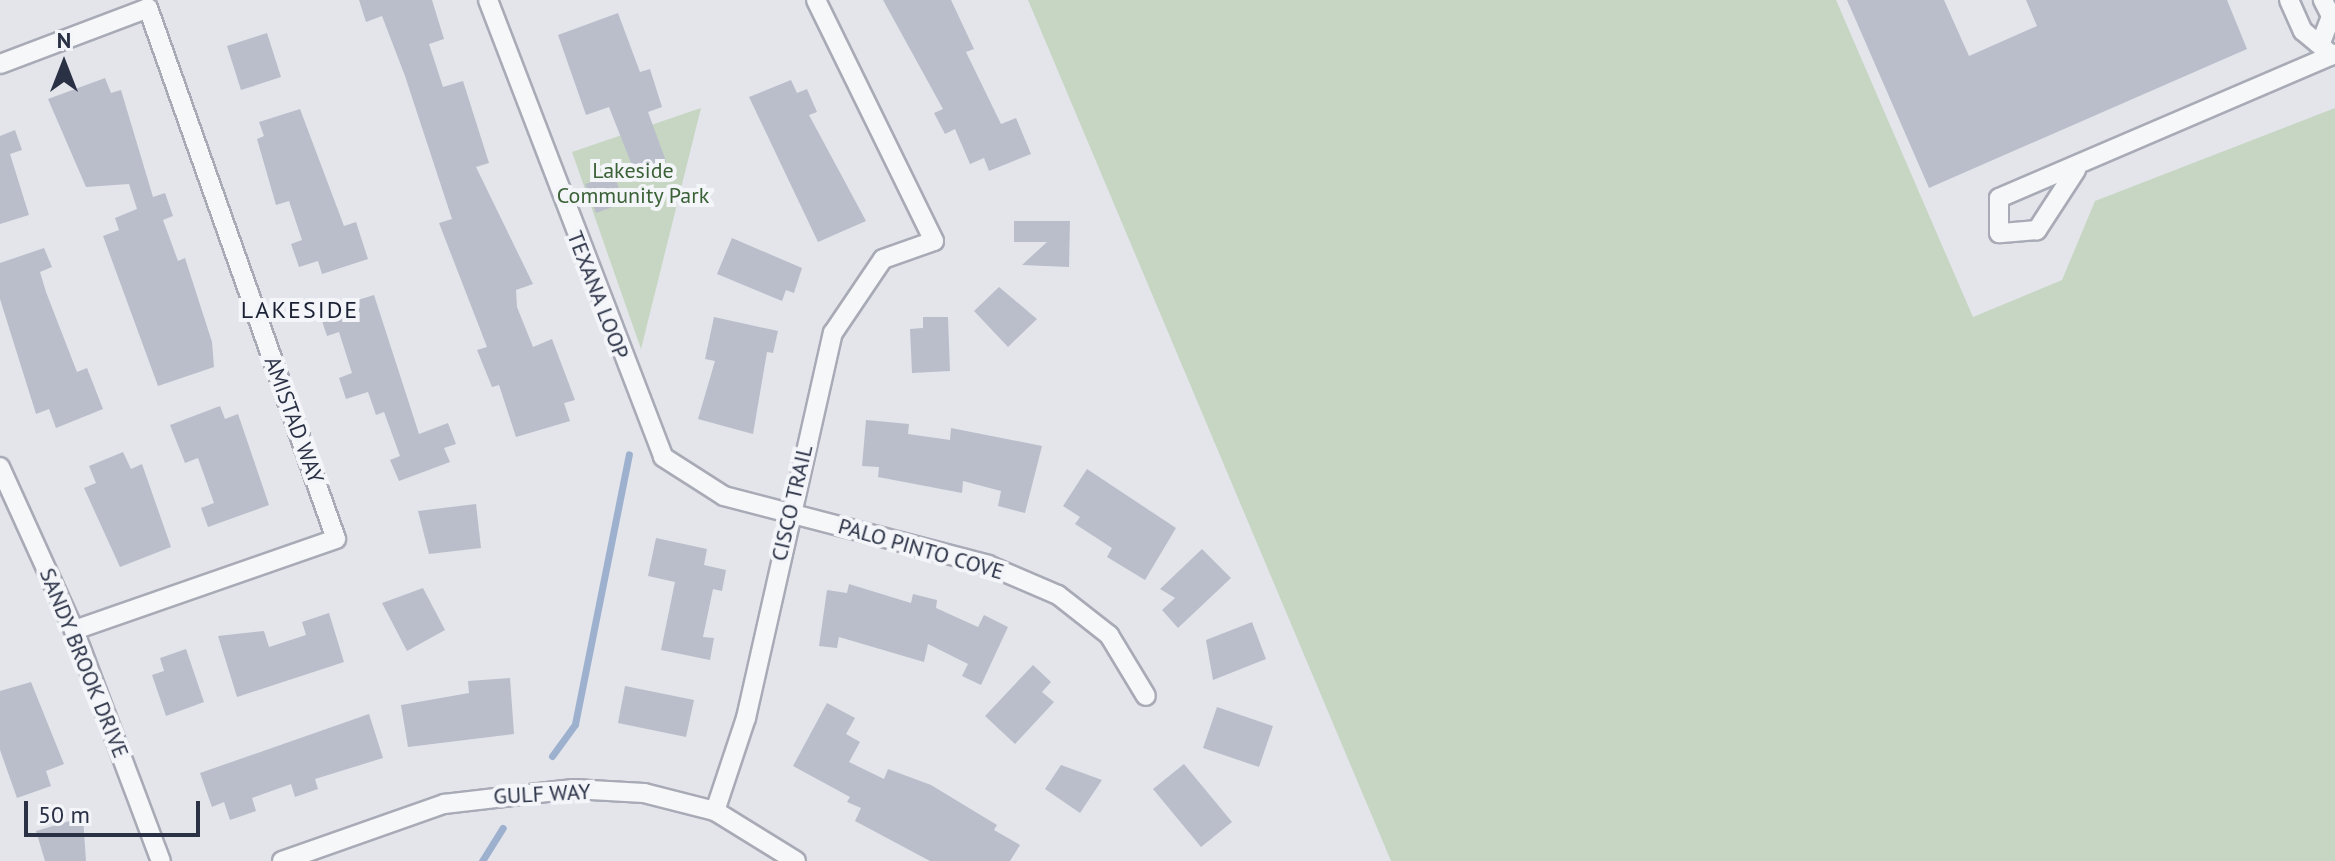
<!DOCTYPE html>
<html>
<head>
<meta charset="utf-8">
<style>
  body { margin:0 }
  #map { position:relative; width:2335px; height:861px; overflow:hidden; background:#e3e5eb; font-family:"PT Sans",sans-serif }
  div>[style] { position:absolute }
  [style*='--x'] { left:calc(var(--x)*1px); top:calc(var(--y)*1px); width:calc(var(--w)*1px); rotate:calc(var(--a)*1deg) }
  .green>* { inset:0; background:#c7d6c3 }
  .stream>* { height:7px; margin:-3.5px; padding:0 3.5px; transform-origin:3.5px; border-radius:3.5px; background:#9db0cd }
  .building>* { inset:0; background:#babeca }
  .roads { filter:drop-shadow(2px 0 #a8abb6) drop-shadow(-2px 0 #a8abb6) drop-shadow(0 2px #a8abb6) drop-shadow(0 -2px #a8abb6) }
  .minor>* { height:18px; margin:-9px; padding:0 9px; transform-origin:9px; border-radius:9px; background:#f6f7f9 }
  span { translate:-50% -50%; white-space:nowrap; text-align:center; line-height:1.15; -webkit-text-stroke:8px #f3f5f9; paint-order:stroke }
  .park-label { font-size:22px; color:#3b6136 }
  .street-label { font-size:22px; color:#2a3145 }
  .neighbourhood-label { font-size:24px; color:#1c2235; letter-spacing:2px }
  .north { position:absolute; left:24px; top:24px; width:80px; height:80px; -webkit-text-stroke:6px #f3f5f9; paint-order:stroke; rotate:0deg; font-size:22px; font-weight:700; line-height:32px; text-align:center; color:#2a3145 }
  .north::after { content:''; display:block; margin:auto; width:28px; height:36px; background:#2a3145; clip-path:polygon(50% 0,100% 100%,50% 72%,0 100%) }
  .scale { position:absolute; left:24px; top:801px; width:176px; height:36px; box-sizing:border-box; border:4px solid #2a3145; border-top:0; padding-left:10px; font-size:24px; line-height:28px; white-space:nowrap; color:#2a3145; -webkit-text-stroke:6px #f3f5f9; paint-order:stroke }
</style>
</head>
<body>
<div id="map">
  <div class="green">
    <div style="clip-path:polygon(1028px 0,1836px 0,1973px 317px,2062px 280px,2095px 201px,2335px 108px,2335px 861px,1391px 861px)"></div>
    <div style="clip-path:polygon(701px 108px,641px 349px,572px 152px)"></div>
  </div>
  <div class="stream">
    <div style="--x:552;--y:756;--w:39;--a:-54"></div>
    <div style="--x:575;--y:724;--w:275;--a:-78.7"></div>
    <div style="--x:482;--y:861;--w:39;--a:-58"></div>
  </div>
  <div class="building">
    <div style="clip-path:polygon(359px 0,432px 0,444px 39px,429px 44px,443px 87px,463px 81px,489px 163px,476px 167px,533px 284px,516px 290px,517px 307px,533px 347px,552px 339px,575px 400px,564px 403px,570px 421px,516px 437px,499px 385px,492px 387px,477px 350px,487px 347px,439px 223px,452px 219px,405px 76px,382px 16px,366px 22px)"></div>
    <div style="clip-path:polygon(883px 0,951px 0,974px 49px,966px 52px,1001px 124px,1016px 118px,1031px 154px,989px 171px,984px 158px,970px 164px,955px 129px,945px 134px,934px 113px,943px 109px)"></div>
    <div style="clip-path:polygon(1847px 0,1944px 0,1969px 56px,2037px 26px,2026px 0,2227px 0,2247px 49px,1929px 188px)"></div>
    <div style="clip-path:polygon(618px 13px,640px 72px,650px 69px,662px 107px,648px 112px,666px 161px,635px 173px,609px 107px,586px 115px,558px 35px)"></div>
    <div style="clip-path:polygon(267px 33px,281px 77px,241px 90px,227px 46px)"></div>
    <div style="clip-path:polygon(105px 78px,111px 93px,121px 90px,153px 197px,165px 193px,173px 216px,163px 220px,178px 261px,185px 258px,212px 342px,214px 367px,158px 386px,103px 236px,119px 230px,115px 218px,137px 209px,129px 184px,86px 187px,48px 99px)"></div>
    <div style="clip-path:polygon(791px 80px,797px 93px,807px 89px,817px 112px,809px 115px,866px 221px,818px 242px,749px 97px)"></div>
    <div style="clip-path:polygon(300px 109px,344px 226px,356px 222px,368px 259px,322px 274px,318px 261px,299px 267px,291px 244px,302px 240px,289px 201px,276px 205px,257px 139px,264px 136px,259px 122px)"></div>
    <div style="clip-path:polygon(15px 130px,22px 150px,10px 154px,29px 215px,0 224px,0 136px)"></div>
    <div style="clip-path:polygon(614px 175px,624px 203px,596px 213px,585px 184px)"></div>
    <div style="clip-path:polygon(1014px 221px,1070px 221px,1069px 267px,1022px 265px,1047px 242px,1014px 242px)"></div>
    <div style="clip-path:polygon(732px 238px,802px 268px,794px 293px,786px 290px,782px 301px,717px 274px)"></div>
    <div style="clip-path:polygon(44px 248px,52px 267px,40px 272px,46px 292px,77px 372px,87px 368px,103px 409px,56px 428px,49px 409px,36px 414px,0 299px,0 263px)"></div>
    <div style="clip-path:polygon(999px 287px,1037px 319px,1008px 347px,974px 311px)"></div>
    <div style="clip-path:polygon(374px 295px,419px 434px,448px 423px,456px 444px,444px 448px,450px 462px,399px 481px,390px 460px,400px 456px,384px 412px,376px 415px,368px 392px,346px 399px,339px 378px,352px 373px,339px 332px,327px 336px,319px 312px)"></div>
    <div style="clip-path:polygon(714px 317px,778px 331px,773px 353px,767px 352px,753px 434px,698px 419px,715px 361px,705px 359px)"></div>
    <div style="clip-path:polygon(923px 317px,948px 317px,950px 371px,912px 373px,910px 329px,923px 328px)"></div>
    <div style="clip-path:polygon(220px 406px,225px 419px,238px 414px,269px 505px,208px 527px,201px 508px,214px 503px,198px 458px,185px 463px,170px 425px)"></div>
    <div style="clip-path:polygon(866px 420px,909px 424px,908px 434px,950px 440px,951px 428px,1042px 446px,1025px 513px,998px 506px,1001px 491px,963px 481px,962px 493px,878px 477px,879px 467px,862px 466px)"></div>
    <div style="clip-path:polygon(123px 452px,131px 469px,142px 464px,171px 547px,120px 567px,84px 488px,96px 483px,89px 466px)"></div>
    <div style="clip-path:polygon(1087px 469px,1176px 528px,1145px 580px,1107px 557px,1112px 548px,1075px 524px,1080px 517px,1063px 506px)"></div>
    <div style="clip-path:polygon(476px 504px,481px 548px,429px 554px,418px 511px)"></div>
    <div style="clip-path:polygon(656px 538px,707px 549px,704px 565px,726px 570px,722px 591px,713px 589px,703px 637px,714px 638px,710px 660px,661px 650px,675px 582px,648px 576px)"></div>
    <div style="clip-path:polygon(1202px 549px,1231px 578px,1178px 628px,1162px 610px,1175px 598px,1160px 589px)"></div>
    <div style="clip-path:polygon(849px 584px,911px 603px,913px 594px,937px 600px,936px 608px,978px 627px,984px 615px,1008px 627px,981px 685px,962px 676px,968px 664px,928px 644px,924px 662px,839px 637px,837px 648px,819px 646px,827px 590px,847px 593px)"></div>
    <div style="clip-path:polygon(423px 588px,445px 630px,407px 651px,382px 603px)"></div>
    <div style="clip-path:polygon(329px 613px,344px 662px,237px 697px,218px 636px,264px 631px,269px 647px,306px 635px,302px 622px)"></div>
    <div style="clip-path:polygon(1252px 622px,1266px 659px,1213px 680px,1206px 640px)"></div>
    <div style="clip-path:polygon(186px 649px,204px 702px,166px 716px,152px 675px,164px 671px,160px 658px)"></div>
    <div style="clip-path:polygon(1033px 665px,1051px 682px,1042px 692px,1054px 702px,1015px 744px,985px 716px)"></div>
    <div style="clip-path:polygon(510px 678px,514px 734px,408px 747px,401px 705px,469px 693px,468px 681px)"></div>
    <div style="clip-path:polygon(31px 682px,64px 764px,46px 771px,51px 786px,17px 798px,0 750px,0 691px)"></div>
    <div style="clip-path:polygon(625px 686px,694px 700px,686px 737px,618px 723px)"></div>
    <div style="clip-path:polygon(827px 703px,855px 718px,846px 734px,860px 742px,849px 762px,884px 779px,888px 769px,931px 785px,997px 825px,994px 830px,1020px 845px,1010px 861px,930px 861px,855px 821px,861px 808px,847px 802px,850px 797px,793px 766px)"></div>
    <div style="clip-path:polygon(1217px 707px,1273px 726px,1259px 767px,1203px 748px)"></div>
    <div style="clip-path:polygon(369px 714px,383px 758px,315px 779px,318px 789px,295px 797px,291px 784px,252px 798px,256px 811px,230px 820px,224px 802px,212px 807px,200px 773px)"></div>
    <div style="clip-path:polygon(1184px 764px,1232px 822px,1201px 847px,1153px 789px)"></div>
    <div style="clip-path:polygon(1061px 765px,1102px 780px,1080px 813px,1045px 789px)"></div>
    <div style="clip-path:polygon(83px 817px,86px 861px,45px 861px,36px 831px)"></div>
  </div>
  <div class="roads">
    <div class="minor">
      <div style="--x:488;--y:0;--w:489;--a:69"></div>
      <div style="--x:663;--y:457;--w:72;--a:32.6"></div>
      <div style="--x:724;--y:496;--w:273;--a:14.6"></div>
      <div style="--x:988;--y:565;--w:76;--a:23.2"></div>
      <div style="--x:1058;--y:595;--w:65;--a:38.1"></div>
      <div style="--x:1109;--y:635;--w:71;--a:58.8"></div>
      <div style="--x:2289;--y:0;--w:34;--a:66"></div>
      <div style="--x:2303;--y:31;--w:38;--a:40"></div>
      <div style="--x:2322;--y:40;--w:26;--a:-69"></div>
      <div style="--x:2331;--y:16;--w:18;--a:-117"></div>
      <div style="--x:0;--y:64;--w:158;--a:-20.7"></div>
      <div style="--x:148;--y:8;--w:563;--a:70.5"></div>
      <div style="--x:336;--y:539;--w:277;--a:160.8"></div>
      <div style="--x:2076;--y:170;--w:72;--a:123"></div>
      <div style="--x:2037;--y:230;--w:38;--a:175"></div>
      <div style="--x:1999;--y:233;--w:35;--a:-90"></div>
      <div style="--x:1999;--y:198;--w:366;--a:-23.2"></div>
      <div style="--x:0;--y:467;--w:179;--a:65.6"></div>
      <div style="--x:74;--y:630;--w:247;--a:69.4"></div>
      <div style="--x:715;--y:811;--w:98;--a:-71.6"></div>
      <div style="--x:746;--y:718;--w:395;--a:-77.3"></div>
      <div style="--x:833;--y:333;--w:89;--a:-56"></div>
      <div style="--x:883;--y:259;--w:54;--a:-19.4"></div>
      <div style="--x:934;--y:241;--w:268;--a:-116.1"></div>
      <div style="--x:282;--y:861;--w:172;--a:-19.4"></div>
      <div style="--x:444;--y:804;--w:130;--a:-6.6"></div>
      <div style="--x:573;--y:789;--w:71;--a:3.2"></div>
      <div style="--x:644;--y:793;--w:73;--a:14.2"></div>
      <div style="--x:715;--y:811;--w:95;--a:31.7"></div>
    </div>
  </div>
  <div class="park-label">
    <span style="left:633px;top:183px">Lakeside<br>Community Park</span>
  </div>
  <div class="street-label">
    <span style="left:598px;top:295px;rotate:69deg">TEXANA LOOP</span>
    <span style="left:294px;top:420px;rotate:70deg">AMISTAD WAY</span>
    <span style="left:792px;top:503px;rotate:-77deg">CISCO TRAIL</span>
    <span style="left:921px;top:549px;rotate:16deg">PALO PINTO COVE</span>
    <span style="left:84px;top:663px;rotate:68deg">SANDY BROOK DRIVE</span>
    <span style="left:542px;top:794px;rotate:-3deg">GULF WAY</span>
  </div>
  <div class="neighbourhood-label">
    <span style="left:300px;top:310px">LAKESIDE</span>
  </div>
  <div class="north">N</div>
  <div class="scale">50 m</div>
</div>
</body>
</html>
